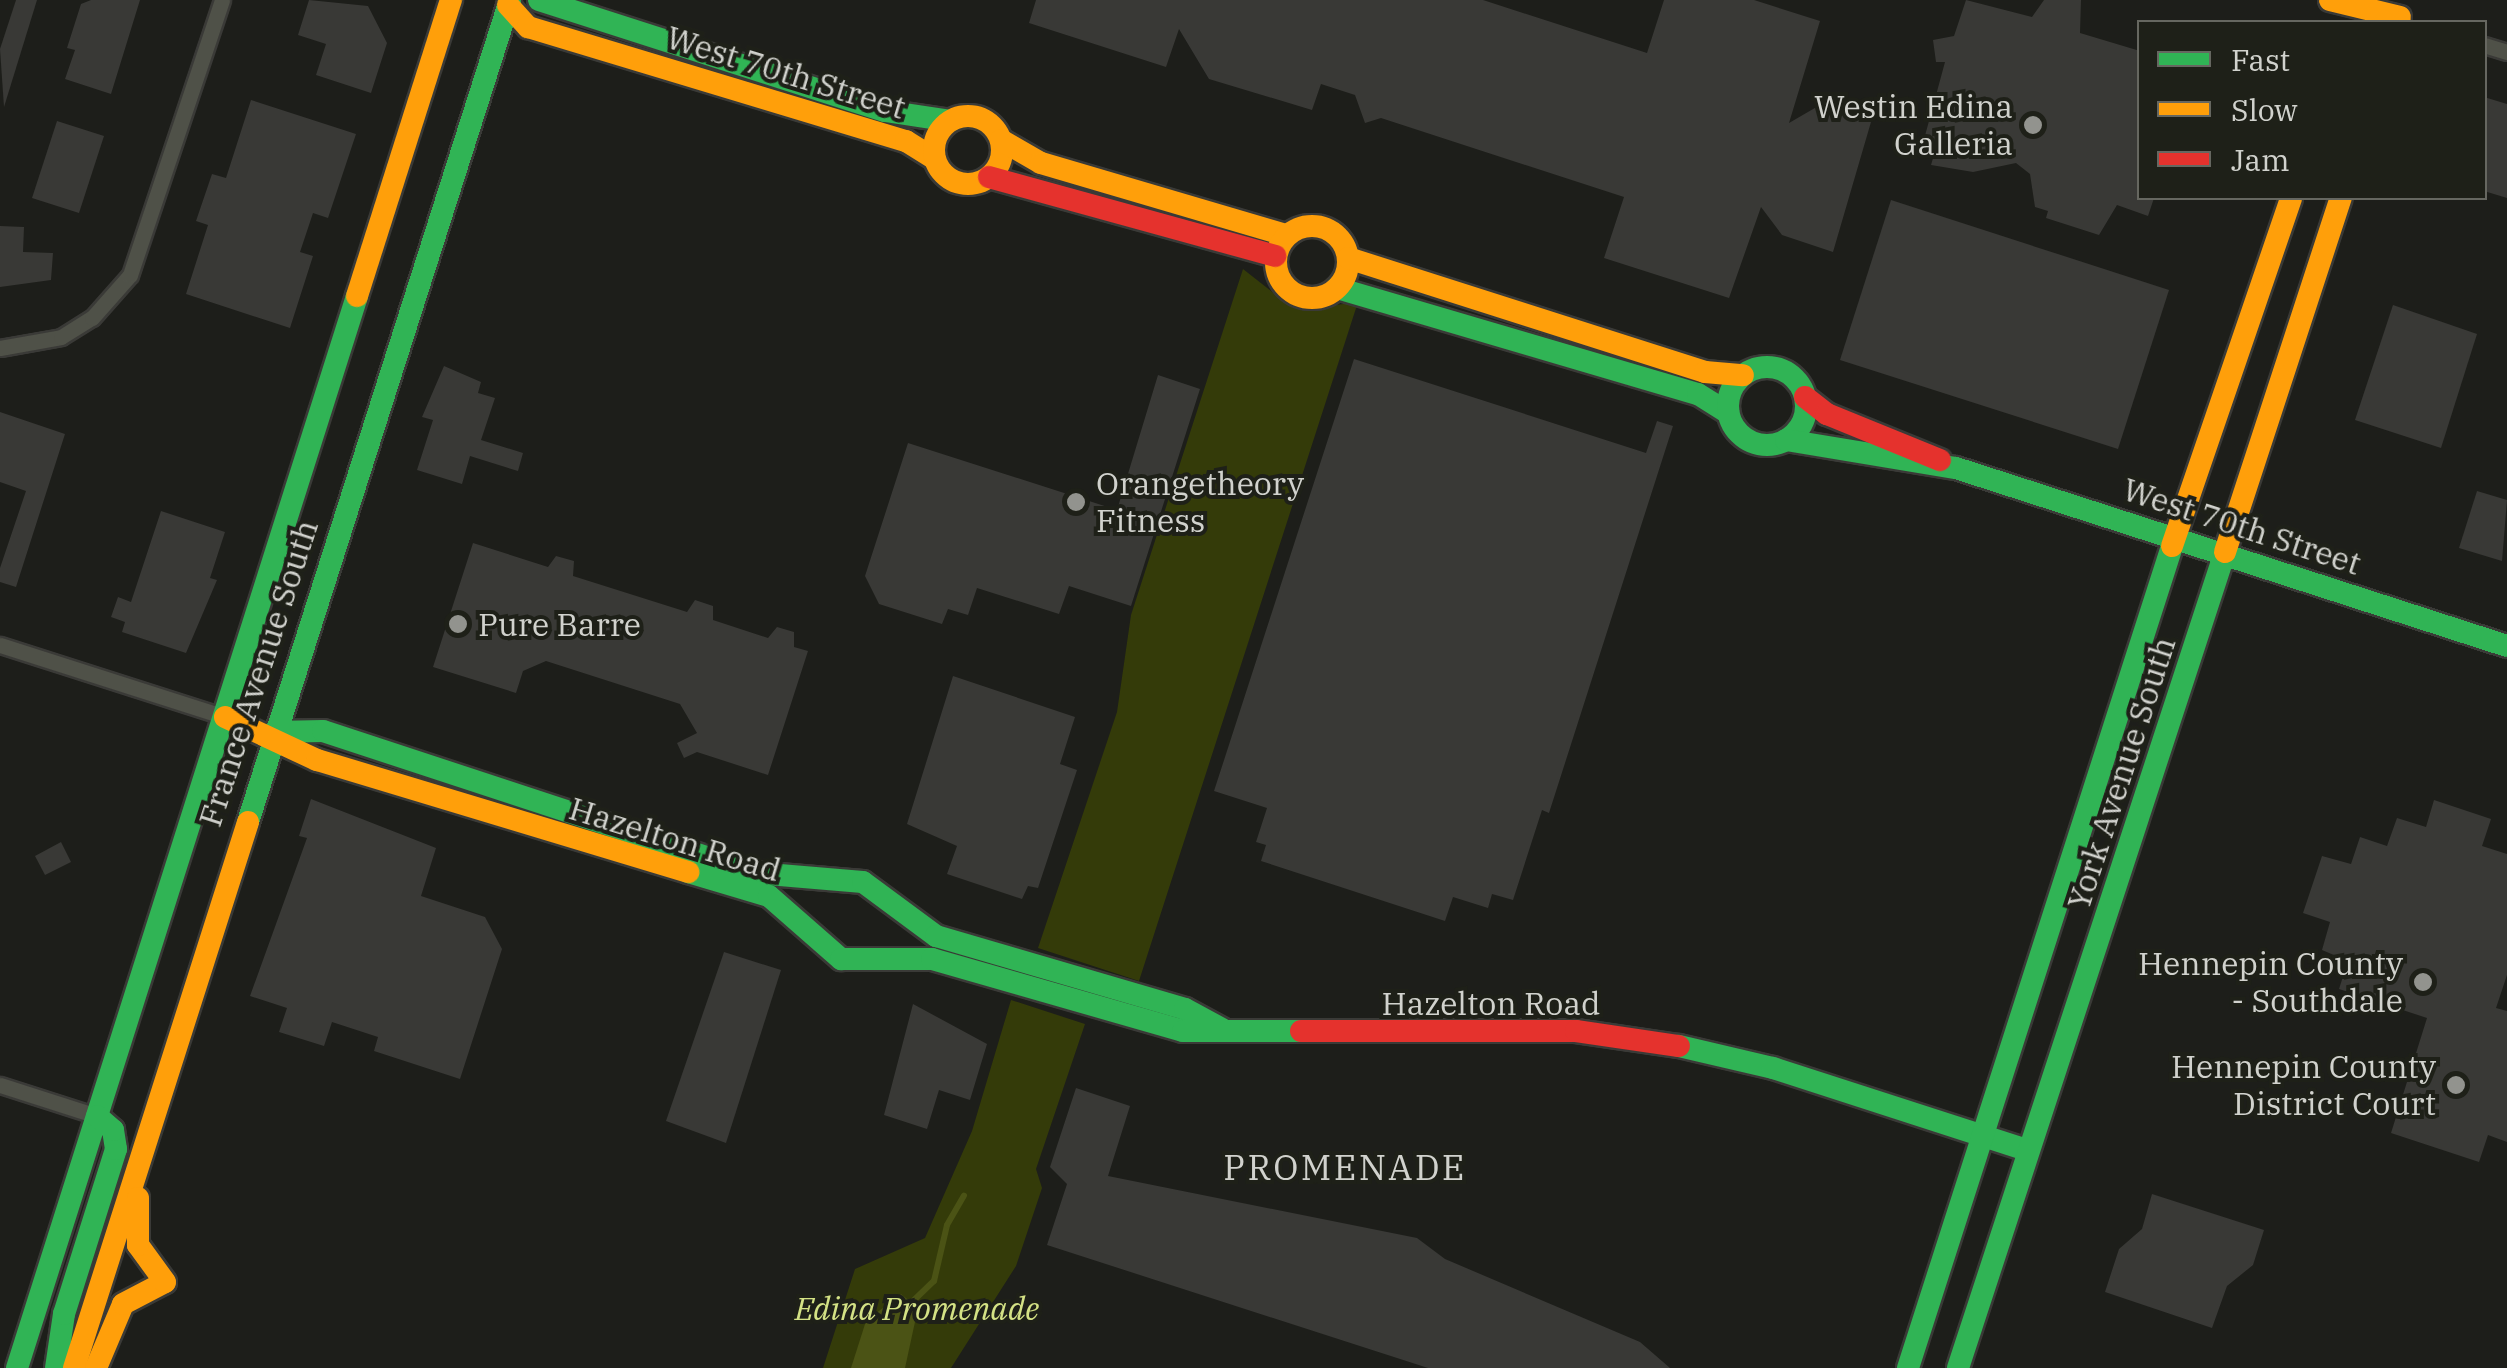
<!DOCTYPE html>
<html>
<head>
<meta charset="utf-8">
<style>
  body { margin:0 }
  #map { position:relative; width:2507px; height:1368px; overflow:hidden; background:#1d1e1a; font-family:"IBM Plex Serif",serif }
  div>[style] { position:absolute }
  [style*='--x'] { left:calc(var(--x)*1px); top:calc(var(--y)*1px); width:calc(var(--w)*1px); rotate:calc(var(--a)*1deg) }
  .green>* { inset:0; background:#343b09 }
  .water>* { inset:0; background:#4b5315 }
  .stream>* { height:6px; margin:-3px; padding:0 3px; transform-origin:3px; border-radius:3px; background:#4b5315 }
  .building>* { inset:0; background:#393936 }
  .roads { filter:drop-shadow(2px 0 #3a3a37) drop-shadow(-2px 0 #3a3a37) drop-shadow(0 2px #3a3a37) drop-shadow(0 -2px #3a3a37) }
  .street>* { height:15px; margin:-7.5px; padding:0 7.5px; transform-origin:7.5px; border-radius:7.5px; background:#4f5148 }
  .fast>* { height:22px; margin:-11px; padding:0 11px; transform-origin:11px; border-radius:11px; background:#30b455 }
  .fast>.ring { margin:-11px; padding:0; box-sizing:content-box; background:none; border:22px solid #30b455; border-radius:50% }
  .slow>* { height:22px; margin:-11px; padding:0 11px; transform-origin:11px; border-radius:11px; background:#ff9f0a }
  .slow>.ring { margin:-11px; padding:0; box-sizing:content-box; background:none; border:22px solid #ff9f0a; border-radius:50% }
  .jam>* { height:22px; margin:-11px; padding:0 11px; transform-origin:11px; border-radius:11px; background:#e5322d }
  .dots>* { width:28px; height:28px; translate:-50% -50%; box-sizing:border-box; border:5px solid #1e2018; border-radius:50% }
  span { translate:-50% -50%; white-space:nowrap; text-align:center; line-height:1.15; -webkit-text-stroke:8px #1e2018; paint-order:stroke }
  .street-label { font-size:32px; color:#d1d2cd }
  .poi-label { font-size:32px; color:#d1d2cd }
  .right { translate:-100% -50%; text-align:right }
  .left { translate:0 -50%; text-align:left }
  .park-label { font-size:32px; color:#d4e285; font-style:italic }
  .neighbourhood-label { font-size:35px; color:#d1d2cd; letter-spacing:2.5px }
  .legend { position:absolute; left:2137px; top:20px; width:350px; height:180px; box-sizing:border-box; background:#1e2018; border:2px solid #666760; margin:0; padding:12px 18px; list-style:none; font-size:30px; color:#d1d2cd }
  .legend li { display:flex; align-items:center; gap:20px; height:50px }
  .legend b { width:50px; border:2px solid #666760 }
</style>
</head>
<body>
<div id="map">
  <div class="green">
    <div style="clip-path:polygon(1243px 269px,1276px 295px,1314px 308px,1358px 302px,1139px 981px,1038px 948px,1117px 712px,1131px 615px)"></div>
    <div style="clip-path:polygon(1011px 1000px,1085px 1024px,1036px 1169px,1042px 1188px,1016px 1266px,951px 1368px,823px 1368px,855px 1269px,925px 1238px,972px 1131px)"></div>
  </div>
  <div class="water">
    <div style="clip-path:polygon(901px 1294px,918px 1308px,905px 1368px,851px 1368px,866px 1321px)"></div>
  </div>
  <div class="stream">
    <div style="--x:911;--y:1303;--w:32;--a:-44"></div>
    <div style="--x:934;--y:1281;--w:57;--a:-76.9"></div>
    <div style="--x:947;--y:1225;--w:34;--a:-60"></div>
  </div>
  <div class="building">
    <div style="clip-path:polygon(16px 0,37px 0,4px 107px,0 49px)"></div>
    <div style="clip-path:polygon(91px 0,140px 0,111px 94px,65px 79px,75px 50px,67px 48px,81px 4px)"></div>
    <div style="clip-path:polygon(309px 0,368px 6px,387px 43px,371px 93px,316px 75px,326px 44px,298px 35px)"></div>
    <div style="clip-path:polygon(1036px 0,1483px 0,1647px 53px,1664px 0,1754px 0,1820px 21px,1789px 123px,1820px 105px,1871px 122px,1833px 252px,1782px 235px,1761px 207px,1729px 298px,1604px 258px,1624px 197px,1381px 118px,1365px 123px,1355px 95px,1321px 84px,1312px 110px,1209px 79px,1179px 29px,1166px 67px,1029px 23px)"></div>
    <div style="clip-path:polygon(1966px 0,2032px 17px,2044px 0,2081px 0,2080px 33px,2140px 51px,2140px 198px,2154px 198px,2148px 216px,2117px 205px,2099px 235px,2046px 218px,2048px 211px,2035px 207px,2030px 174px,2016px 163px,1973px 172px,1931px 165px,1936px 148px,1923px 143px,1945px 62px,1936px 62px,1933px 40px,1954px 36px)"></div>
    <div style="clip-path:polygon(2484px 97px,2507px 104px,2507px 198px,2484px 191px)"></div>
    <div style="clip-path:polygon(251px 100px,356px 134px,328px 218px,313px 213px,300px 252px,313px 256px,290px 328px,186px 294px,208px 225px,196px 221px,212px 174px,226px 178px)"></div>
    <div style="clip-path:polygon(57px 121px,104px 136px,79px 213px,32px 198px)"></div>
    <div style="clip-path:polygon(1891px 200px,2169px 290px,2118px 449px,1840px 360px)"></div>
    <div style="clip-path:polygon(0 226px,24px 227px,23px 252px,53px 253px,51px 280px,0 287px)"></div>
    <div style="clip-path:polygon(2393px 305px,2477px 334px,2441px 448px,2355px 420px)"></div>
    <div style="clip-path:polygon(1354px 359px,1646px 453px,1657px 421px,1673px 426px,1549px 813px,1542px 810px,1513px 900px,1492px 894px,1488px 908px,1453px 897px,1445px 921px,1261px 861px,1266px 845px,1256px 842px,1267px 808px,1214px 791px)"></div>
    <div style="clip-path:polygon(444px 366px,481px 382px,478px 393px,495px 398px,481px 440px,523px 453px,518px 471px,470px 456px,462px 484px,417px 470px,433px 420px,422px 417px)"></div>
    <div style="clip-path:polygon(1158px 375px,1200px 389px,1131px 606px,1069px 586px,1059px 614px,977px 588px,968px 615px,948px 609px,942px 624px,879px 604px,865px 576px,908px 443px,1117px 510px)"></div>
    <div style="clip-path:polygon(0 412px,65px 434px,16px 587px,0 582px,0 568px,26px 491px,0 482px)"></div>
    <div style="clip-path:polygon(2477px 491px,2507px 500px,2502px 561px,2459px 548px)"></div>
    <div style="clip-path:polygon(161px 511px,225px 532px,210px 578px,217px 580px,186px 653px,122px 632px,125px 622px,111px 617px,118px 597px,131px 602px)"></div>
    <div style="clip-path:polygon(473px 543px,548px 567px,556px 556px,574px 561px,573px 576px,687px 612px,695px 600px,713px 606px,713px 620px,768px 638px,777px 627px,794px 632px,794px 647px,808px 651px,768px 775px,697px 752px,684px 758px,677px 743px,697px 733px,680px 704px,546px 661px,523px 671px,516px 693px,433px 667px)"></div>
    <div style="clip-path:polygon(953px 676px,1075px 717px,1060px 764px,1077px 770px,1038px 888px,1028px 886px,1022px 899px,947px 874px,957px 846px,907px 824px)"></div>
    <div style="clip-path:polygon(311px 799px,436px 848px,421px 896px,485px 917px,502px 949px,460px 1079px,374px 1051px,378px 1037px,332px 1022px,324px 1046px,279px 1032px,287px 1008px,250px 996px,307px 838px,299px 836px)"></div>
    <div style="clip-path:polygon(2434px 800px,2491px 819px,2482px 846px,2507px 854px,2507px 975px,2496px 1008px,2507px 1011px,2507px 1142px,2488px 1135px,2479px 1162px,2391px 1133px,2427px 1018px,2339px 989px,2348px 961px,2322px 950px,2330px 922px,2303px 913px,2322px 856px,2351px 864px,2360px 837px,2387px 846px,2397px 818px,2426px 827px)"></div>
    <div style="clip-path:polygon(61px 842px,71px 862px,45px 875px,35px 856px)"></div>
    <div style="clip-path:polygon(724px 952px,781px 970px,726px 1143px,666px 1121px)"></div>
    <div style="clip-path:polygon(913px 1004px,987px 1044px,970px 1100px,939px 1090px,927px 1129px,884px 1115px)"></div>
    <div style="clip-path:polygon(1076px 1088px,1130px 1106px,1108px 1176px,1417px 1238px,1445px 1259px,1640px 1342px,1670px 1368px,1428px 1368px,1047px 1245px,1067px 1184px,1050px 1167px)"></div>
    <div style="clip-path:polygon(2152px 1194px,2264px 1230px,2253px 1265px,2227px 1286px,2212px 1328px,2105px 1292px,2119px 1249px,2142px 1229px)"></div>
  </div>
  <div class="roads">
    <div class="street">
      <div style="--x:2484;--y:45;--w:24;--a:17"></div>
      <div style="--x:0;--y:348;--w:62;--a:-10.2"></div>
      <div style="--x:61;--y:337;--w:36;--a:-32"></div>
      <div style="--x:92;--y:318;--w:57;--a:-48.5"></div>
      <div style="--x:130;--y:275;--w:290;--a:-71.5"></div>
      <div style="--x:0;--y:645;--w:236;--a:17.7"></div>
      <div style="--x:0;--y:1085;--w:102;--a:17.7"></div>
    </div>
    <div class="fast">
      <div style="--x:539;--y:0;--w:363;--a:17.8"></div>
      <div style="--x:885;--y:111;--w:66;--a:8.7"></div>
      <div style="--x:1337;--y:288;--w:376;--a:16.4"></div>
      <div style="--x:1698;--y:394;--w:36;--a:32"></div>
      <div class="ring" style="left:1728px;top:367px;width:56px;height:56px"></div>
      <div style="--x:1786;--y:440;--w:172;--a:9.4"></div>
      <div style="--x:1956;--y:468;--w:579;--a:17.9"></div>
      <div style="--x:274;--y:732;--w:49;--a:-1.2"></div>
      <div style="--x:323;--y:731;--w:456;--a:18.2"></div>
      <div style="--x:756;--y:873;--w:107;--a:4.8"></div>
      <div style="--x:863;--y:882;--w:91;--a:36.5"></div>
      <div style="--x:936;--y:936;--w:259;--a:16.3"></div>
      <div style="--x:1185;--y:1009;--w:42;--a:28.4"></div>
      <div style="--x:248;--y:822;--w:863;--a:-72.32"></div>
      <div style="--x:688;--y:872;--w:84;--a:16.5"></div>
      <div style="--x:769;--y:896;--w:96;--a:41.2"></div>
      <div style="--x:841;--y:959;--w:91;--a:0"></div>
      <div style="--x:932;--y:959;--w:261;--a:16"></div>
      <div style="--x:1183;--y:1031;--w:118;--a:0"></div>
      <div style="--x:1679;--y:1046;--w:97;--a:13.2"></div>
      <div style="--x:1773;--y:1068;--w:267;--a:17.9"></div>
      <div style="--x:17;--y:1368;--w:1125;--a:-72.4"></div>
      <div style="--x:56;--y:1368;--w:55;--a:-81.6"></div>
      <div style="--x:64;--y:1314;--w:173;--a:-72.5"></div>
      <div style="--x:116;--y:1149;--w:19;--a:-99"></div>
      <div style="--x:113;--y:1130;--w:21;--a:-139"></div>
      <div style="--x:1908;--y:1368;--w:863;--a:-72.19"></div>
      <div style="--x:1958;--y:1368;--w:859;--a:-71.88"></div>
    </div>
    <div class="slow">
      <div style="--x:2330;--y:0;--w:72;--a:13.7"></div>
      <div style="--x:508;--y:5;--w:30;--a:48"></div>
      <div style="--x:528;--y:27;--w:395;--a:16.8"></div>
      <div style="--x:906;--y:141;--w:34;--a:32"></div>
      <div class="ring" style="left:934px;top:116px;width:46px;height:46px"></div>
      <div style="--x:1001;--y:140;--w:46;--a:29.9"></div>
      <div style="--x:1041;--y:163;--w:255;--a:16.4"></div>
      <div class="ring" style="left:1276px;top:226px;width:50px;height:50px"></div>
      <div style="--x:1348;--y:258;--w:375;--a:17.7"></div>
      <div style="--x:1705;--y:372;--w:38;--a:5"></div>
      <div style="--x:357;--y:296;--w:311;--a:-72.4"></div>
      <div style="--x:2172;--y:546;--w:368;--a:-71.1"></div>
      <div style="--x:2225;--y:552;--w:373;--a:-71.9"></div>
      <div style="--x:225;--y:717;--w:102;--a:25.1"></div>
      <div style="--x:317;--y:760;--w:388;--a:16.8"></div>
      <div style="--x:74;--y:1368;--w:573;--a:-72.32"></div>
      <div style="--x:96;--y:1368;--w:69;--a:-67.1"></div>
      <div style="--x:123;--y:1304;--w:47;--a:-27.6"></div>
      <div style="--x:165;--y:1282;--w:46;--a:-126.1"></div>
      <div style="--x:138;--y:1245;--w:47;--a:-90"></div>
    </div>
    <div class="jam">
      <div style="--x:989;--y:177;--w:297;--a:15.4"></div>
      <div style="--x:1805;--y:397;--w:28;--a:38"></div>
      <div style="--x:1827;--y:414;--w:122;--a:22.2"></div>
      <div style="--x:1301;--y:1031;--w:275;--a:0"></div>
      <div style="--x:1576;--y:1031;--w:104;--a:8.3"></div>
    </div>
  </div>
  <div class="dots">
    <div style="left:2033px;top:125px;background:#92938e"></div>
    <div style="left:1076px;top:502px;background:#92938e"></div>
    <div style="left:458px;top:624px;background:#92938e"></div>
    <div style="left:2423px;top:982px;background:#92938e"></div>
    <div style="left:2456px;top:1085px;background:#92938e"></div>
  </div>
  <div class="street-label">
    <span style="left:786px;top:72px;rotate:17deg">West 70th Street</span>
    <span style="left:2242px;top:526px;rotate:18deg">West 70th Street</span>
    <span style="left:258px;top:673px;rotate:-72deg">France Avenue South</span>
    <span style="left:2121px;top:773px;rotate:-72deg">York Avenue South</span>
    <span style="left:675px;top:839px;rotate:17deg">Hazelton Road</span>
    <span style="left:1491px;top:1003px">Hazelton Road</span>
  </div>
  <div class="poi-label">
    <span class="right" style="left:2013px;top:125px">Westin Edina<br>Galleria</span>
    <span class="left" style="left:1096px;top:502px">Orangetheory<br>Fitness</span>
    <span class="left" style="left:478px;top:624px">Pure Barre</span>
    <span class="right" style="left:2403px;top:982px">Hennepin County<br>- Southdale</span>
    <span class="right" style="left:2436px;top:1085px">Hennepin County<br>District Court</span>
  </div>
  <div class="park-label">
    <span style="left:917px;top:1308px">Edina Promenade</span>
  </div>
  <div class="neighbourhood-label">
    <span style="left:1345px;top:1167px">PROMENADE</span>
  </div>
  <ul class="legend">
  <li><b style="height:12px;background:#30b455"></b>Fast</li>
  <li><b style="height:12px;background:#ff9f0a"></b>Slow</li>
  <li><b style="height:12px;background:#e5322d"></b>Jam</li>
  </ul>
</div>
</body>
</html>
